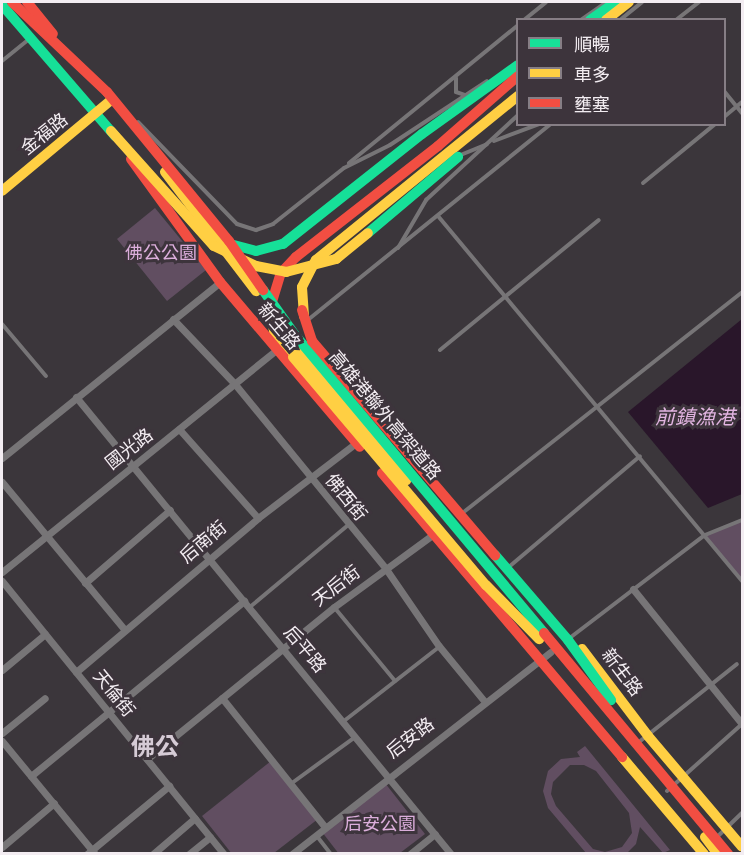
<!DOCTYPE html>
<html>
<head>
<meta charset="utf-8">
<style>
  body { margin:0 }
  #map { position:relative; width:744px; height:855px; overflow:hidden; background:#3b363b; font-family:"Alegreya Sans","Noto Sans TC",sans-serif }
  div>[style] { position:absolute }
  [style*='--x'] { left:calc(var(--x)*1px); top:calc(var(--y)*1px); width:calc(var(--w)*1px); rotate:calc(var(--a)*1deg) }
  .green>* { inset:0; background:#614e61 }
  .water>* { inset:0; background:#29162a }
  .secondary-tunnel>* { height:10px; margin-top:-5px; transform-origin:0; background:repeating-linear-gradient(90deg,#575156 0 10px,transparent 0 15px) }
  .lane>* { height:4px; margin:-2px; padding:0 2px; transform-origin:2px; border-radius:2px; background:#777577 }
  .street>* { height:7px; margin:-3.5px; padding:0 3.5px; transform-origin:3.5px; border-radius:3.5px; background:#777577 }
  .fast>* { height:10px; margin:-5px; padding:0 5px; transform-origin:5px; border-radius:5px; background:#16e098 }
  .slow>* { height:10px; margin:-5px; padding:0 5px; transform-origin:5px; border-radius:5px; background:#ffcf43 }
  .jam>* { height:10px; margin:-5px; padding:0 5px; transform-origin:5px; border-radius:5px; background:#f24e42 }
  .fast-bridge>* { height:10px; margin:-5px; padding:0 5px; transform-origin:5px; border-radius:5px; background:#16e098 }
  .slow-bridge>* { height:10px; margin:-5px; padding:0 5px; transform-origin:5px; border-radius:5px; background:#ffcf43 }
  .jam-bridge>* { height:10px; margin:-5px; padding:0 5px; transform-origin:5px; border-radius:5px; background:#f24e42 }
  span { translate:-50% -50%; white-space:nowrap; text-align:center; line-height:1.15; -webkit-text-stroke:6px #3d343c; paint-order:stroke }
  .street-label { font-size:18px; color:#f3edf2 }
  .park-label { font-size:18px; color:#dbaedb }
  .water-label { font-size:20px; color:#e1b4e0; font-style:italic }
  .district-label { font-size:24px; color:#d6cbd6; font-weight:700 }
  .frame { position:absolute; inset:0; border:3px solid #f3edf2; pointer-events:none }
  .legend { position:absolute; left:516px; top:18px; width:210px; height:108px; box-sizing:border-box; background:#3d343c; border:2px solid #867e85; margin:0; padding:8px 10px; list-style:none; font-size:18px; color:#f3edf2 }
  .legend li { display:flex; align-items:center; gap:12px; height:30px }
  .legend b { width:30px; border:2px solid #867e85 }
</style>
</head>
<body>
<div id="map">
  <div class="green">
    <div style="clip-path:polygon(155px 208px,206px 270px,167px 301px,117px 239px)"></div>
    <div style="clip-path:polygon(742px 520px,742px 581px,705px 535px)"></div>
    <div style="clip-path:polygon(evenodd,585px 746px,670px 850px,663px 853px,640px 827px,636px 844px,627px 853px,586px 853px,548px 808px,543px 791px,548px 771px,561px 759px,580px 757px,577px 752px,585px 746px,570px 765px,584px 765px,596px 771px,629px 813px,632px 833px,622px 847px,605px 852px,593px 849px,556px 806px,551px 794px,553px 782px,570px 765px)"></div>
    <div style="clip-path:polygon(271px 761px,318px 819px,274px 853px,232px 854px,202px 816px)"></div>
    <div style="clip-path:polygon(385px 783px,425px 834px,400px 853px,339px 854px,322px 832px)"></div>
  </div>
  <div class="water">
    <div style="clip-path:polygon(742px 319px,742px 494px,708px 508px,628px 412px)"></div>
  </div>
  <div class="secondary-tunnel">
    <div style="--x:273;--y:315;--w:32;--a:56"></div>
  </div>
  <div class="lane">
    <div style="--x:524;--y:20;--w:28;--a:-39"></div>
    <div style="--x:581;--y:20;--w:32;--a:-35"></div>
    <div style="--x:620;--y:20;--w:28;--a:-39"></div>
    <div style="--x:676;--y:20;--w:29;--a:-38"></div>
    <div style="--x:2;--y:61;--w:35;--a:-39"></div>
    <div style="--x:456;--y:78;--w:14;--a:90"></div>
    <div style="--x:456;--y:92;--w:9;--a:18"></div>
    <div style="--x:724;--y:91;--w:28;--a:51"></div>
    <div style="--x:724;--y:117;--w:23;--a:-40"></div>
    <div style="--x:138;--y:122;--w:142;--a:45.9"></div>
    <div style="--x:237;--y:224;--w:20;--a:18"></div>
    <div style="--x:256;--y:230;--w:18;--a:-19"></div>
    <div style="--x:273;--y:224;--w:90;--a:-38.3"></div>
    <div style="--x:344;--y:168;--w:51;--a:-26.6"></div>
    <div style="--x:390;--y:145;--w:116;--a:-33.4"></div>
    <div style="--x:494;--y:141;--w:48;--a:-20.7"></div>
    <div style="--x:458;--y:156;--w:31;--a:-22"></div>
    <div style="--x:349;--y:163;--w:218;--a:-39.2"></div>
    <div style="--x:643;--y:183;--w:93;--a:-39.3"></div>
    <div style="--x:438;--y:216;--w:475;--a:50.2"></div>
    <div style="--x:398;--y:248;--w:56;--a:-59.7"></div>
    <div style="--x:426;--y:200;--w:125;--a:-42.7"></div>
    <div style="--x:309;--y:319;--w:311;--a:-38.9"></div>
    <div style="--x:2;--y:324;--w:68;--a:49.8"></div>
    <div style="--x:440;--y:350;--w:205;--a:-39.3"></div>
    <div style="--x:465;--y:511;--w:353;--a:-38.3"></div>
    <div style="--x:510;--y:566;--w:170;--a:-40.2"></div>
    <div style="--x:250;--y:607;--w:126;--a:-39.9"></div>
    <div style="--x:334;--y:607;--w:96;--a:50.5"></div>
    <div style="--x:571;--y:637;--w:168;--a:-37.3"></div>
    <div style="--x:705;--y:535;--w:40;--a:-22"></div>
    <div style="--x:344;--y:721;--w:120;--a:-37.9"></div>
    <div style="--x:639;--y:742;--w:125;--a:-38.5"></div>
    <div style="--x:292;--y:783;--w:78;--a:-36.1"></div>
    <div style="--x:667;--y:791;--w:101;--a:-41.8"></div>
    <div style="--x:316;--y:835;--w:24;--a:52"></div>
    <div style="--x:717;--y:837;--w:35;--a:-44"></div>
  </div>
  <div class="street">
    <div style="--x:173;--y:319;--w:88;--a:46.4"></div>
    <div style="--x:234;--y:383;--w:240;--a:50.7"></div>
    <div style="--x:386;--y:569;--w:93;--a:55.5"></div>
    <div style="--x:439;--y:646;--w:72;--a:50.6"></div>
    <div style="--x:76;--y:397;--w:591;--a:50.63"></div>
    <div style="--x:179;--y:429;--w:119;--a:48.4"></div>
    <div style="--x:2;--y:458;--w:280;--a:-38.9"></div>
    <div style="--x:2;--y:482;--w:192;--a:50.3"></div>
    <div style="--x:2;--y:572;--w:353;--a:-39"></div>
    <div style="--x:2;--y:581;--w:352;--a:50.9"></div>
    <div style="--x:85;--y:583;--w:112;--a:-40.7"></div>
    <div style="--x:633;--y:589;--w:174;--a:51.1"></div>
    <div style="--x:2;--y:670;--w:56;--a:-39.9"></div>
    <div style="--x:76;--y:672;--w:238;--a:-40.2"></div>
    <div style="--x:258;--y:518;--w:125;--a:-37.5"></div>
    <div style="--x:222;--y:698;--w:165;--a:51.4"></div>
    <div style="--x:2;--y:733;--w:55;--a:-39.1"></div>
    <div style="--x:2;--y:741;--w:146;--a:50.5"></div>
    <div style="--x:147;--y:759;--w:241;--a:-39.1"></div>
    <div style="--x:334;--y:607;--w:125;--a:-36.2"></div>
    <div style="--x:31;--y:776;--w:276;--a:-39.4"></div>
    <div style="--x:2;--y:847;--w:68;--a:-40.2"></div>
    <div style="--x:87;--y:854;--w:107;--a:-39.7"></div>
    <div style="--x:153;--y:854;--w:55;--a:-40.6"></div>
    <div style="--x:189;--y:854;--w:27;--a:-39"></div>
    <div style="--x:292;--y:854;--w:328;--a:-38"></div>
    <div style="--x:410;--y:854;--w:32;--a:-39"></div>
  </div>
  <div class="fast">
    <div style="--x:2;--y:5;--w:173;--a:49.2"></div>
    <div style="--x:590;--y:20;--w:32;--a:-35"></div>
    <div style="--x:230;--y:244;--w:27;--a:15"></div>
    <div style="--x:256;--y:251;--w:28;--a:-15"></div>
    <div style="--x:283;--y:244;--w:177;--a:-38.4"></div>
    <div style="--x:422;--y:134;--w:118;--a:-35.7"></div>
  </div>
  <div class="slow">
    <div style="--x:606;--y:20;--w:29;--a:-38"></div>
    <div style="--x:165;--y:172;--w:150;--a:52.6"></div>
    <div style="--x:2;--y:191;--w:139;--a:-39.8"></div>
    <div style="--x:270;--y:312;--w:19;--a:78"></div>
    <div style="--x:274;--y:331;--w:32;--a:54"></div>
    <div style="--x:304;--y:316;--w:29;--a:-94"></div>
    <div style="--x:302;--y:287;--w:30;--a:-63"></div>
    <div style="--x:316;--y:260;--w:260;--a:-39.1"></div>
    <div style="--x:291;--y:342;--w:180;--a:50.2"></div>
    <div style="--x:582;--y:649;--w:109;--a:52.8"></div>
    <div style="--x:648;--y:736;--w:145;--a:49.7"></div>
    <div style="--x:622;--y:757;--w:127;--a:49.8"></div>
    <div style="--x:705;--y:837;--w:21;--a:53"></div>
  </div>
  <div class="jam">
    <div style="--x:27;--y:2;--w:41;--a:50.9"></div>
    <div style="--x:131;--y:159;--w:152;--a:54.1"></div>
    <div style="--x:220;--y:282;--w:216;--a:49.7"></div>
    <div style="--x:271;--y:305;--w:34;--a:-73"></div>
    <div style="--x:281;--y:273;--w:22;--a:-47"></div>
    <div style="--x:296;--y:257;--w:180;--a:-38"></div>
    <div style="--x:438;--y:146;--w:106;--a:-41.2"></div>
    <div style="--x:382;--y:473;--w:372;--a:49.8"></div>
  </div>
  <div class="fast-bridge">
    <div style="--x:368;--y:233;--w:118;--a:-40.2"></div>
    <div style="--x:263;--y:290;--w:55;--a:54.6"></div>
    <div style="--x:295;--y:335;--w:388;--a:50.1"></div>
    <div style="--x:495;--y:555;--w:112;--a:49.3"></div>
    <div style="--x:568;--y:640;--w:74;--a:54.4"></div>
  </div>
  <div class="slow-bridge">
    <div style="--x:111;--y:131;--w:154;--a:48.2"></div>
    <div style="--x:214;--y:246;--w:47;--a:25.5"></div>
    <div style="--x:256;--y:266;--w:31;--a:11"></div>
    <div style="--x:286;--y:272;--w:52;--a:-14.6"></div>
    <div style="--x:336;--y:259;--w:41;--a:-39.1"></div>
    <div style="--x:293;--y:357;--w:299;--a:49.8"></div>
    <div style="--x:486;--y:585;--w:76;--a:45.5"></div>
  </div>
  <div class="jam-bridge">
    <div style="--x:12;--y:2;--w:131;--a:43.5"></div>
    <div style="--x:107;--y:92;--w:193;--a:50.7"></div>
    <div style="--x:229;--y:241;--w:60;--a:55.2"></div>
    <div style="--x:302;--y:310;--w:33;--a:72"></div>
    <div style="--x:312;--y:341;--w:282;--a:49.5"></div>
    <div style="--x:544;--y:633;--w:288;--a:50.2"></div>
  </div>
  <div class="street-label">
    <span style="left:45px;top:135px;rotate:-39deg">金福路</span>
    <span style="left:278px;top:327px;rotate:50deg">新生路</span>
    <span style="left:384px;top:416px;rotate:50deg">高雄港聯外高架道路</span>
    <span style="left:130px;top:450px;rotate:-38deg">國光路</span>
    <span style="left:345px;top:498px;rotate:51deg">佛西街</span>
    <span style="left:204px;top:543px;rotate:-40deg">后南街</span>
    <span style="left:337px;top:587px;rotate:-37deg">天后街</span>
    <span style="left:304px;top:650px;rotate:50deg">后平路</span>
    <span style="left:621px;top:673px;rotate:53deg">新生路</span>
    <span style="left:113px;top:694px;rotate:51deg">天倫街</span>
    <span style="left:411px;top:739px;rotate:-37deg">后安路</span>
  </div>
  <div class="park-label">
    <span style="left:161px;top:254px">佛公公園</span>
    <span style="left:380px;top:825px">后安公園</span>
  </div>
  <div class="water-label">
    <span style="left:695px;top:418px">前鎮漁港</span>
  </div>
  <div class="district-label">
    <span style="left:155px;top:749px">佛公</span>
  </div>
  <div class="frame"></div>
  <ul class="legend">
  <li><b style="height:8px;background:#16e098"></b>順暢</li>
  <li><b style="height:8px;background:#ffcf43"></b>車多</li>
  <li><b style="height:8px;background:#f24e42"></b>壅塞</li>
  </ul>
</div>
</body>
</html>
